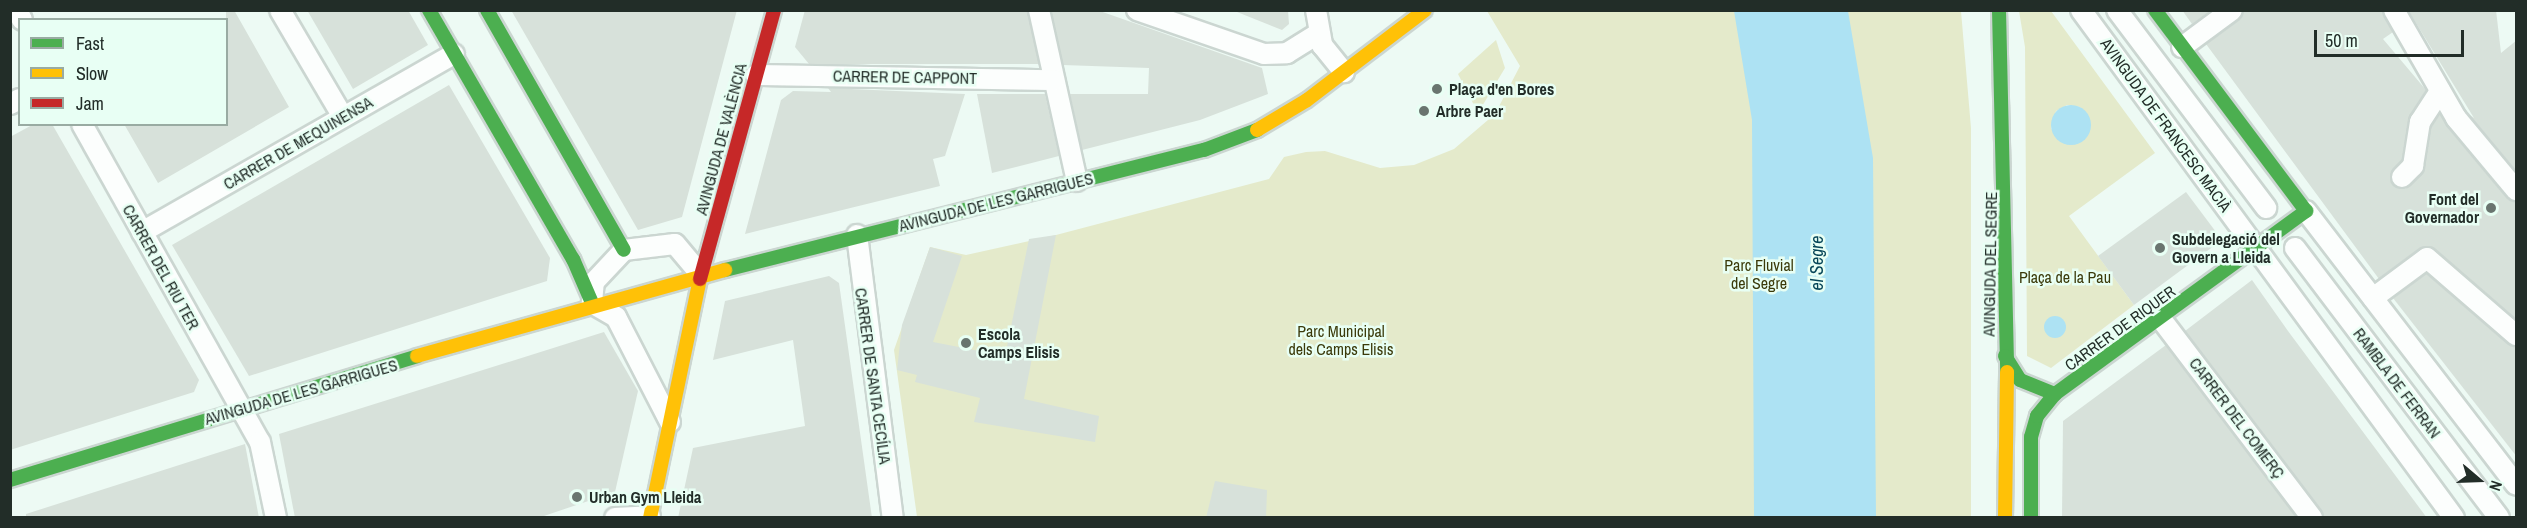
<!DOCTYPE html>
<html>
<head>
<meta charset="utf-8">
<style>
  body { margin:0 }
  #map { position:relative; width:2527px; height:528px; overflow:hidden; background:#edfaf4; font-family:"Archivo Narrow",sans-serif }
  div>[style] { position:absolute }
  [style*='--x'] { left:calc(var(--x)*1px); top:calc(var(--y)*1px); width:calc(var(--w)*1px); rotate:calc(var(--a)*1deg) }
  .green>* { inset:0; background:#e4eacb }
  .water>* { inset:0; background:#ade2f3 }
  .round { border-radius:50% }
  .building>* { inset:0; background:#d7e1da }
  .roads { filter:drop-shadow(2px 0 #cbd6d1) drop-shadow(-2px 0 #cbd6d1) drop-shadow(0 2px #cbd6d1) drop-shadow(0 -2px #cbd6d1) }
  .street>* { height:20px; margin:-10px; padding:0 10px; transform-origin:10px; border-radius:10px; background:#fcfefd }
  .fast>* { height:14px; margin:-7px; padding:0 7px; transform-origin:7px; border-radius:7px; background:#4caf50 }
  .slow>* { height:14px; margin:-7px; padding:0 7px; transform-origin:7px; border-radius:7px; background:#ffc107 }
  .jam>* { height:14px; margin:-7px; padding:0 7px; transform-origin:7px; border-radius:7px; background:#c62828 }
  .dots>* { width:16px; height:16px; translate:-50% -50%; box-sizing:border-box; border:3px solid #e8fff4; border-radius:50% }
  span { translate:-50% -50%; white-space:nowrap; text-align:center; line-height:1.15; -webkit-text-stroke:5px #e8fff4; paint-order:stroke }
  .street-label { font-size:16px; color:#222d28 }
  .poi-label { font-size:16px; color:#222d28; font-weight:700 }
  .left { translate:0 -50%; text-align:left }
  .right { translate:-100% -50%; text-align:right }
  .park-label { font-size:16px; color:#3b3a0a }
  .water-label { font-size:18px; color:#074658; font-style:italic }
  .frame { position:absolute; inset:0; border:12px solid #222d28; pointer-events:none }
  .legend { position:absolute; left:18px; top:18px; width:210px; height:108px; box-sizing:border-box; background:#e8fff4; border:2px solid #99aba2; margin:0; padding:8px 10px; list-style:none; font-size:18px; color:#222d28 }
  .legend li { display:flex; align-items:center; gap:12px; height:30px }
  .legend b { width:30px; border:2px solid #99aba2 }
  .north { position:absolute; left:2449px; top:450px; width:60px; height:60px; -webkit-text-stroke:4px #e8fff4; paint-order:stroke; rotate:109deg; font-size:16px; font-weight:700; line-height:24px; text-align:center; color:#222d28 }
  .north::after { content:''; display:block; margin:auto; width:21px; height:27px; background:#222d28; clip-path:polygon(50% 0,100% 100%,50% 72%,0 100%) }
  .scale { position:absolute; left:2314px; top:30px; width:150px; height:27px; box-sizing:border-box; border:3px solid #222d28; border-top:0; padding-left:8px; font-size:18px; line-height:21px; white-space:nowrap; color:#222d28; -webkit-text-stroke:4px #e8fff4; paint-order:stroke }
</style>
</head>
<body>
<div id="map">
  <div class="green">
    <div style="clip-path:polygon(1487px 11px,1961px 11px,1971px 128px,1971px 517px,917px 517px,894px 350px,930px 247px,966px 255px,1056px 235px,1269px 179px,1284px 157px,1306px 152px,1325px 151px,1380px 168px,1414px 165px,1454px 149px,1495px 114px,1520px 66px)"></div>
    <div style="clip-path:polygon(evenodd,2019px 11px,2051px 11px,2155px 153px,2069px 216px,2134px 305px,2051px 368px,2027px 356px,2025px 47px,2019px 11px,2067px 105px,2080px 107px,2088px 135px,2077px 143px,2051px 129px,2056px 111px,2067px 105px)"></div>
    <div style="clip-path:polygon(1496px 40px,1505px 68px,1478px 113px,1458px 74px)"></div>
  </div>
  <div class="water">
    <div style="clip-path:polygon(1734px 11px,1848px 11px,1873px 158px,1876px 517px,1754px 517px,1752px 120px)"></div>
    <div class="round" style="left:2051px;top:105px;width:40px;height:40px"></div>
    <div class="round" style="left:2044px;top:316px;width:22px;height:22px"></div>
  </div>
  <div class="building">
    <div style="clip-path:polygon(226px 10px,234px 10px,289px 107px,158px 183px,124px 124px,226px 124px)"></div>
    <div style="clip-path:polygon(307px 10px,408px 10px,428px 45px,353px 89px)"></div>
    <div style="clip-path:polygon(511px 10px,737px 10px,682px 217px,638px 230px)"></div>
    <div style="clip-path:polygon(805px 10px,1027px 10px,1039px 64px,809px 64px,795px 47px)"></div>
    <div style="clip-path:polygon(1051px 10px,1097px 10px,1262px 68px,1268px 94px,1200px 120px,1082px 150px,1070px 94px,1148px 94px,1149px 68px,1063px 65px)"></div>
    <div style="clip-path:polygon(1232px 10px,1288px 10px,1289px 24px,1282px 30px)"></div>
    <div style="clip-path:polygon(2182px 10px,2211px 10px,2192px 24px)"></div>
    <div style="clip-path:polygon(2244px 10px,2382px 10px,2393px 32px,2383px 39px,2426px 90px,2410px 116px,2402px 160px,2391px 181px,2405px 189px,2422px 174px,2431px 126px,2440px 114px,2507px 198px,2517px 202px,2517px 320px,2431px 247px,2379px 279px,2206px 44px)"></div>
    <div style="clip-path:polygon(2408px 10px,2496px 10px,2501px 53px,2517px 40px,2517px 172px,2467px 113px,2474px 118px)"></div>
    <div style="clip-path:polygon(449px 85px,550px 258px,547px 281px,249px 376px,172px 245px)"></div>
    <div style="clip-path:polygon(828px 88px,965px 94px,945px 156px,933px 159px,940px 186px,745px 234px,781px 100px,793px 91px,831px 92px)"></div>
    <div style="clip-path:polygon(977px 94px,1045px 94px,1059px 156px,992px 173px)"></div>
    <div style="clip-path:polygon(34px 124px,52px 124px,199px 380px,194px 392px,10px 450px,10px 137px)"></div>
    <div style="clip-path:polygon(2186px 192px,2222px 240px,2134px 305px,2098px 256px)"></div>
    <div style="clip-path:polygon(1056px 235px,1024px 399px,1099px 416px,1095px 442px,974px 422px,980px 398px,915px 382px,917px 375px,897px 370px,902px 325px,930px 247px,962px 256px,933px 342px,1005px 356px,1029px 239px)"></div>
    <div style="clip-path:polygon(2426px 273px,2517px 347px,2517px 457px,2393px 298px)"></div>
    <div style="clip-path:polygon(829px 276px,839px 283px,872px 518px,678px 518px,693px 448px,805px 426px,793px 340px,713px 360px,725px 301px)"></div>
    <div style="clip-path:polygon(2252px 280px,2288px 331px,2427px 518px,2324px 518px,2185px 331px)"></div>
    <div style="clip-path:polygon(604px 332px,638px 391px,615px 492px,538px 518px,295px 518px,279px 434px)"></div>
    <div style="clip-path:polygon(2166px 345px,2297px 518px,2062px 518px,2063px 421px)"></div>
    <div style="clip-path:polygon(245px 444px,259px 518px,26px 518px,26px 514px)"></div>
    <div style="clip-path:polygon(1215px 481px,1267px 490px,1266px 518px,1206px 518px)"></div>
  </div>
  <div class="roads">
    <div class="street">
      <div style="--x:17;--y:10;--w:11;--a:63"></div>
      <div style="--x:280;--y:10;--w:124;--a:59.5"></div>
      <div style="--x:1039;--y:10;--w:175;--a:77.5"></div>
      <div style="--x:1137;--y:10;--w:134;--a:19.1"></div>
      <div style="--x:1264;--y:54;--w:23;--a:-2"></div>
      <div style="--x:1287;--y:53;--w:36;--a:-32"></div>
      <div style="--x:1316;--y:10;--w:36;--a:80"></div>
      <div style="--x:1322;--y:45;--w:35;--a:51"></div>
      <div style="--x:2081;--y:10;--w:630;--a:53.71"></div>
      <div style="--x:2117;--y:10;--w:248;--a:53"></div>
      <div style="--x:2394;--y:10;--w:125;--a:60.1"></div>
      <div style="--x:2456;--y:118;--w:94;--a:50.2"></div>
      <div style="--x:2182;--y:47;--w:62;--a:-36.5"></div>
      <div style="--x:756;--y:75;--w:298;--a:1"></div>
      <div style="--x:10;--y:104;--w:11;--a:-27"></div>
      <div style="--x:82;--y:124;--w:364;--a:60.8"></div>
      <div style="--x:260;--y:442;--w:78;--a:78.1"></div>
      <div style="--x:2402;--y:177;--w:16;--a:-45"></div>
      <div style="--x:2413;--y:166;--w:45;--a:-81"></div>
      <div style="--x:2420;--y:122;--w:37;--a:-57"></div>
      <div style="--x:2306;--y:211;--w:345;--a:52.5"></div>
      <div style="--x:142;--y:232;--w:359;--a:-29.7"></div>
      <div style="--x:857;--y:235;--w:285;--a:82.8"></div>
      <div style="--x:2295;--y:248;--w:338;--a:52.9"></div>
      <div style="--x:2373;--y:298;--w:67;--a:-36.5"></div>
      <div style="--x:2427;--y:258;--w:118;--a:40.9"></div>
      <div style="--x:2161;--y:319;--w:250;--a:52.8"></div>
      <div style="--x:670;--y:422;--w:118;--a:-117.2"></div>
      <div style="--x:616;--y:317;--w:28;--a:-150"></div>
      <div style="--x:592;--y:303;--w:21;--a:-85"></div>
      <div style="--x:594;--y:282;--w:44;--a:-46.8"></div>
      <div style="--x:624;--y:250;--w:51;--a:-6.7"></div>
      <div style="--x:675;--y:244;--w:40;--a:50"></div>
      <div style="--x:615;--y:518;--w:35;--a:-3"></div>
    </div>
    <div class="fast">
      <div style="--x:429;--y:10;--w:288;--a:60"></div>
      <div style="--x:573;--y:259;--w:48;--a:66.6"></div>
      <div style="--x:487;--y:10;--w:276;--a:60.3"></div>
      <div style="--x:1999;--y:10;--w:362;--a:88.7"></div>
      <div style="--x:725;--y:270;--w:494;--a:-14.1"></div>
      <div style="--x:1204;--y:150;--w:57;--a:-20.7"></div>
      <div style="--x:2005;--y:356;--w:28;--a:58"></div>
      <div style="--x:2020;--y:380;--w:38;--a:22"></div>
      <div style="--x:10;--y:480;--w:425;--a:-16.9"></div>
      <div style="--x:2031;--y:518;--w:81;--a:-90"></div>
      <div style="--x:2031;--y:437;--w:22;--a:-74"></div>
      <div style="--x:2037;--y:416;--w:28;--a:-51"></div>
      <div style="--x:2055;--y:394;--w:311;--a:-36.1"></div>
      <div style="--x:2306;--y:211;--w:251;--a:-126.9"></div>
    </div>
    <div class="slow">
      <div style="--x:1257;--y:130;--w:58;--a:-31"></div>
      <div style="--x:1307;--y:100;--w:148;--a:-37.3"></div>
      <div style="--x:417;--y:356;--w:320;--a:-15.6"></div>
      <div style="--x:650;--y:518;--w:244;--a:-78.2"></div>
      <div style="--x:2005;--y:518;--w:146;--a:-89.2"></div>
    </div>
    <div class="jam">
      <div style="--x:700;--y:279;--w:279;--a:-74.6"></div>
    </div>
  </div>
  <div class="dots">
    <div style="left:1437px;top:89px;background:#69756f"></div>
    <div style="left:1424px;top:111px;background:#69756f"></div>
    <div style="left:2491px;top:208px;background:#69756f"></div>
    <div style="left:2160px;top:248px;background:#69756f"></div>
    <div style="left:966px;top:343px;background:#69756f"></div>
    <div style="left:577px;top:497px;background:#69756f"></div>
  </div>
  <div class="street-label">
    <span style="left:905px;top:77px;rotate:1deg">CARRER DE CAPPONT</span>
    <span style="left:2166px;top:125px;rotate:54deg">AVINGUDA DE FRANCESC MACIÀ</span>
    <span style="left:721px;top:139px;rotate:-75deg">AVINGUDA DE VALÈNCIA</span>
    <span style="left:298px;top:143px;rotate:-30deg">CARRER DE MEQUINENSA</span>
    <span style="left:996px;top:202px;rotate:-14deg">AVINGUDA DE LES GARRIGUES</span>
    <span style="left:1990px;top:264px;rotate:-89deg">AVINGUDA DEL SEGRE</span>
    <span style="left:161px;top:267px;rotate:61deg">CARRER DEL RIU TER</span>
    <span style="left:2120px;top:328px;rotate:-36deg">CARRER DE RIQUER</span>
    <span style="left:873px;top:376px;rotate:82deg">CARRER DE SANTA CECÍLIA</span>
    <span style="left:2397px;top:383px;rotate:53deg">RAMBLA DE FERRAN</span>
    <span style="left:301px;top:392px;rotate:-16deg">AVINGUDA DE LES GARRIGUES</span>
    <span style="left:2237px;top:418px;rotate:53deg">CARRER DEL COMERÇ</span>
  </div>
  <div class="poi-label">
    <span class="left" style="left:1449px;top:89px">Plaça d'en Bores</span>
    <span class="left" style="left:1436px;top:111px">Arbre Paer</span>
    <span class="right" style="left:2479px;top:208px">Font del<br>Governador</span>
    <span class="left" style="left:2172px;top:248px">Subdelegació del<br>Govern a Lleida</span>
    <span class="left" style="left:978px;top:343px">Escola<br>Camps Elisis</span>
    <span class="left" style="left:589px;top:497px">Urban Gym Lleida</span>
  </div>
  <div class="park-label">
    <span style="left:1759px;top:274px">Parc Fluvial<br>del Segre</span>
    <span style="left:2065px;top:277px">Plaça de la Pau</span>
    <span style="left:1341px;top:340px">Parc Municipal<br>dels Camps Elisis</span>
  </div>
  <div class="water-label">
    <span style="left:1817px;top:263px;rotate:-90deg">el Segre</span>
  </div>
  <div class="frame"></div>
  <ul class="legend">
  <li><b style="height:8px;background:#4caf50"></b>Fast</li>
  <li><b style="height:8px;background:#ffc107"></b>Slow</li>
  <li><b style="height:8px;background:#c62828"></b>Jam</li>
  </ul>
  <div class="north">N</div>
  <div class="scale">50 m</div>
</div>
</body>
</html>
